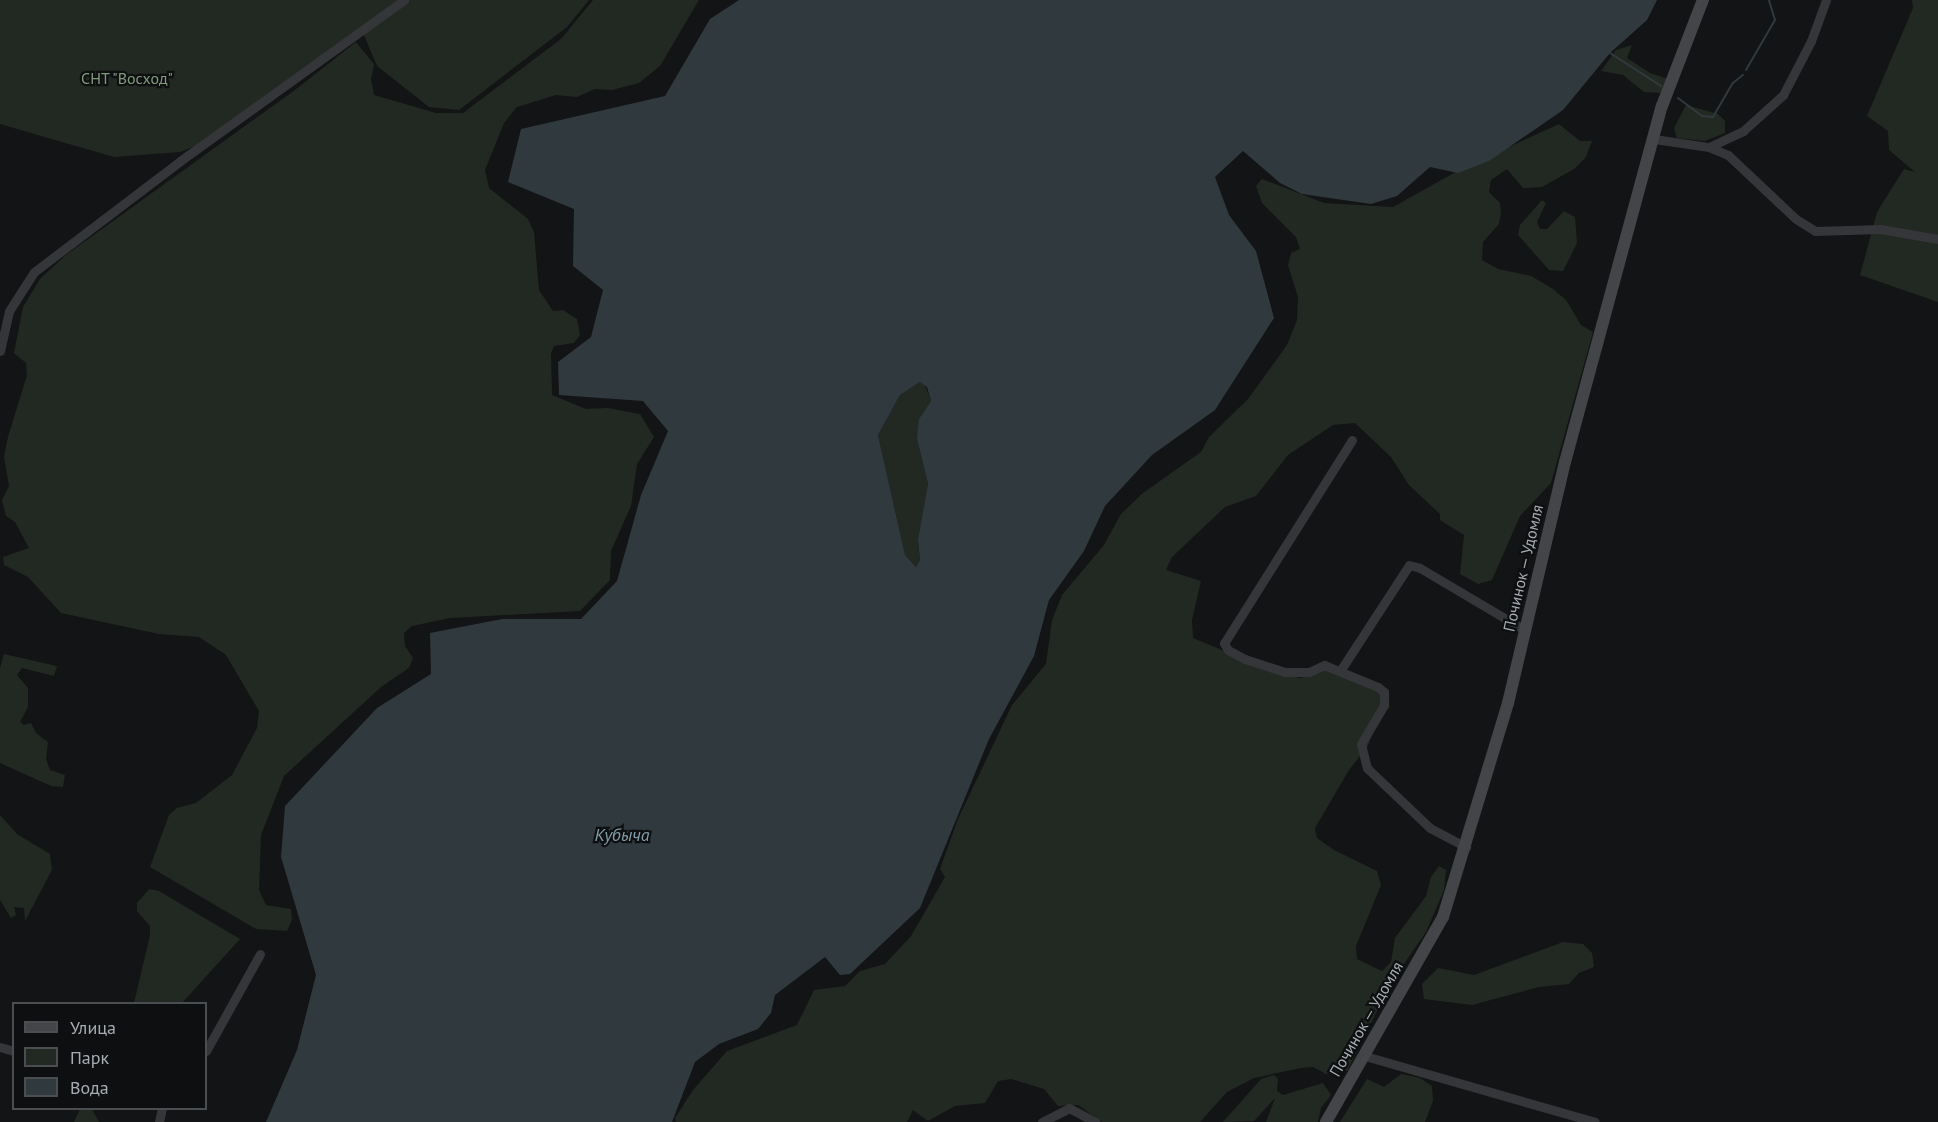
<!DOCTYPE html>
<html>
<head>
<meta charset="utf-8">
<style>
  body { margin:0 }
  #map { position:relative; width:1938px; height:1122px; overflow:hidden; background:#131415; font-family:"PT Sans",sans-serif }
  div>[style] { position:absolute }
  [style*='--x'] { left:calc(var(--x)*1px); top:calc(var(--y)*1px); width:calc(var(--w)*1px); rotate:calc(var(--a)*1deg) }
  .green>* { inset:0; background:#222922 }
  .water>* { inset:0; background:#30393e }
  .stream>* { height:2px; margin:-1px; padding:0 1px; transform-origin:1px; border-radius:1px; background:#30393e }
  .street>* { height:9px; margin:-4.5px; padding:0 4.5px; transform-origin:4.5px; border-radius:4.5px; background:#353639 }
  .secondary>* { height:12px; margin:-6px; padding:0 6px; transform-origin:6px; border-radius:6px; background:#434549 }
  span { translate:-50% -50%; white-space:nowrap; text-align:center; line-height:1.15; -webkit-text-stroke:4.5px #0e0f10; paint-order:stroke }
  .park-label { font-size:16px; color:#839c80 }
  .street-label { font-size:16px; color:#a7acb3 }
  .water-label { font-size:18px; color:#829daa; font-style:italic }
  .legend { position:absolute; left:12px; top:1002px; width:195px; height:108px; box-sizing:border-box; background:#0e0f10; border:2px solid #4b4e51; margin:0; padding:8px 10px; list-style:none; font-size:18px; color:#a7acb3 }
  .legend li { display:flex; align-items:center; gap:12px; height:30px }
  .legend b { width:30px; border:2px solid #4b4e51 }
</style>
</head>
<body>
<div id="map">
  <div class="green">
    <div style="clip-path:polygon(0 0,589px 0,567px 27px,459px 110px,429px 107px,377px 66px,361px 28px,208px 141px,180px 152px,114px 157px,0 124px)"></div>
    <div style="clip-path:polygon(593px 0,699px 0,660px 66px,639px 83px,612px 90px,595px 89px,577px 97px,556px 95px,517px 107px,504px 123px,485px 170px,489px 188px,528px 219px,534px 232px,539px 290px,553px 311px,563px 310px,577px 319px,580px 335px,574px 343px,554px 346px,551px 354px,552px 395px,586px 409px,608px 408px,640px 414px,654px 437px,637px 464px,631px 506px,611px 551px,610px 580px,580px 611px,450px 618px,412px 626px,404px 633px,405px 646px,413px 658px,409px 668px,381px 687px,284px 776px,261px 835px,259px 890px,266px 905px,291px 909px,292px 920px,287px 931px,256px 929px,150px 867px,169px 815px,177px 808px,196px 803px,232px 775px,257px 728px,259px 711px,226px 655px,199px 637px,159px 634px,61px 613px,28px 577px,4px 565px,3px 557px,29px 548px,15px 522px,6px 516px,2px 500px,9px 486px,4px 457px,8px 437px,27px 375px,26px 363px,14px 353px,23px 307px,40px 279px,66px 255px,295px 90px,356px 42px,374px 64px,371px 79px,374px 95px,436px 113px,463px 113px,561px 39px)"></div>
    <div style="clip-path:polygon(1912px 0,1938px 0,1938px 302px,1860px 275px,1877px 212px,1904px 169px,1915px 172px,1889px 150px,1888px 131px,1867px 116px,1913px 8px)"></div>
    <div style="clip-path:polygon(1632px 45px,1627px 58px,1650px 73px,1668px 79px,1661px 93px,1644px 92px,1623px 75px,1601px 71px,1616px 50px)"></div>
    <div style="clip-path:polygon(1686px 105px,1718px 114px,1725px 121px,1725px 133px,1705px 141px,1677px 138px,1674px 128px)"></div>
    <div style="clip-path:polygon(1559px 124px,1580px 141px,1592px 141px,1586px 157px,1574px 169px,1542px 187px,1523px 188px,1507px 169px,1491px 180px,1489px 192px,1500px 203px,1501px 213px,1499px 224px,1483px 242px,1482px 260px,1498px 269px,1531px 276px,1553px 289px,1566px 300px,1581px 325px,1593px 332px,1551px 483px,1520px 516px,1492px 580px,1478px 584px,1460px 574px,1464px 535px,1440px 520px,1440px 514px,1409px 485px,1391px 457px,1355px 423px,1333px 425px,1288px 455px,1256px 496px,1225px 507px,1172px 557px,1166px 570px,1201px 581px,1192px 620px,1193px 638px,1282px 675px,1301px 678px,1329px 667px,1377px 688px,1383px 696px,1368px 746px,1349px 770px,1315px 828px,1317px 838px,1334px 850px,1377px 871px,1381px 885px,1356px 946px,1357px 959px,1382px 971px,1391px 962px,1395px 938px,1426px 896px,1431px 877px,1439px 866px,1446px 870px,1444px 890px,1426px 932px,1392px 981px,1347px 1071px,1326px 1074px,1313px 1067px,1301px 1068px,1254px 1078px,1227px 1092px,1200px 1122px,1102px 1122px,1078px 1105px,1058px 1106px,1044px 1089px,1011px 1079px,998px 1081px,985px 1103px,955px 1106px,928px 1121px,913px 1110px,907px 1122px,676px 1122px,675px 1118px,693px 1090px,727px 1051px,797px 1025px,814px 990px,845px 986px,860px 971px,885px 964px,911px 936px,945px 877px,940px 869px,958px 819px,1012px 705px,1046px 664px,1052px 620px,1062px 595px,1104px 545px,1121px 514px,1143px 493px,1201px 452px,1209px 437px,1248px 399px,1287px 345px,1297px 320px,1298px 297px,1288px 265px,1291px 253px,1300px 249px,1296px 237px,1262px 203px,1256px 186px,1262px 179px,1324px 203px,1393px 207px,1461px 169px)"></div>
    <div style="clip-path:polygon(1542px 200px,1546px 203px,1537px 222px,1540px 229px,1547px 229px,1564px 211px,1575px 217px,1577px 243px,1563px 271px,1549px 270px,1518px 235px,1520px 225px)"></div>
    <div style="clip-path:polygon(920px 382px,925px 385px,931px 401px,922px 415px,917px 439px,928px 484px,918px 539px,920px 560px,916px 567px,905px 555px,878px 435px,900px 395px)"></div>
    <div style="clip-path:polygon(4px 654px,57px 666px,54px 676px,22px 668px,17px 675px,28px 688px,28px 707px,20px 722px,24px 725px,31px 723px,36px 733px,48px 742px,46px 759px,50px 770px,65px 775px,63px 787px,51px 786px,0 763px,0 668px)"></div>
    <div style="clip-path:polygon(0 815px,17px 834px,50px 854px,52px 870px,25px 921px,24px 908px,14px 907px,16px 915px,11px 918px,0 900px)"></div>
    <div style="clip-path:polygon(149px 889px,159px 891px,240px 939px,182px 1003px,134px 1003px,150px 935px,150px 926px,137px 911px,137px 903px)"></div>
    <div style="clip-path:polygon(1563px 942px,1583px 944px,1592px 953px,1594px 967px,1579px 973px,1569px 984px,1539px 987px,1472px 1005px,1424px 999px,1422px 984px,1438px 968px,1474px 975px)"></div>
    <div style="clip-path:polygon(1401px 1074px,1420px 1078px,1432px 1086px,1433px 1101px,1425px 1122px,1340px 1122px,1367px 1079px,1384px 1087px)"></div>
    <div style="clip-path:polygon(1274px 1075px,1278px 1079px,1277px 1091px,1283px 1095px,1323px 1083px,1331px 1095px,1321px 1108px,1318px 1122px,1266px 1122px,1275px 1098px,1254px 1121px,1223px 1122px,1261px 1079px)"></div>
    <div style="clip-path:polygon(80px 1109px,92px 1109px,99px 1122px,74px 1122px)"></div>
  </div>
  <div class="water">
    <div style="clip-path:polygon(evenodd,739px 0,1657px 0,1647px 20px,1610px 53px,1563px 110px,1489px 161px,1458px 173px,1430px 167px,1397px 196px,1371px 204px,1302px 194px,1280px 183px,1243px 151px,1215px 177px,1229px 215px,1256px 251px,1274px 318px,1215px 410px,1152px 455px,1105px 506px,1084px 551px,1049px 600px,1034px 656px,989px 739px,920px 908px,850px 974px,840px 975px,825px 957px,775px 995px,771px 1013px,758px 1029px,719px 1044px,695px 1062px,672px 1122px,266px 1122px,297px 1050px,316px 975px,281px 857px,285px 806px,377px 708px,431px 674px,430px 633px,502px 619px,581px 619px,617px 581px,641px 495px,668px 431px,643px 401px,559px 395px,558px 362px,591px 337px,603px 290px,573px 266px,574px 209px,508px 182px,521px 129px,665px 96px,710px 19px,739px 0,920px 382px,927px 387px,931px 401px,919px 419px,917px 439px,928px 484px,918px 539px,920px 560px,916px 567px,905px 555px,878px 435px,900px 395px,920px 382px)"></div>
  </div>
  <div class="stream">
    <div style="--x:1610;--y:53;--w:61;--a:32.9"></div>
    <div style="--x:1746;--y:70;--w:58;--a:-59.9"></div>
    <div style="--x:1775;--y:20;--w:21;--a:-107"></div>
    <div style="--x:1678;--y:98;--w:30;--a:37"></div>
    <div style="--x:1702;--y:116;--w:11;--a:5"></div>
    <div style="--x:1713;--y:117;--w:39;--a:-60"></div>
    <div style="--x:1733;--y:83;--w:13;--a:-39"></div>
  </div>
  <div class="street">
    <div style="--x:1654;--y:139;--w:56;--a:8.3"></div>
    <div style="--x:1709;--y:147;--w:21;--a:23"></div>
    <div style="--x:1728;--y:155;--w:93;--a:43.3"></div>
    <div style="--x:1796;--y:219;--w:22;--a:32"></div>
    <div style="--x:1815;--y:231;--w:65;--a:-1.8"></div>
    <div style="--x:1880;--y:229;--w:59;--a:9.8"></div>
    <div style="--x:1709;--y:147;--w:38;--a:-25"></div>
    <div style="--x:1743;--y:131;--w:54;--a:-42"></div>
    <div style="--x:1783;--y:95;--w:61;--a:-62.6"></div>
    <div style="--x:1811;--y:41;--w:44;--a:-69.9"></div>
    <div style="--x:0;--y:351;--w:41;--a:-77.3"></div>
    <div style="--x:9;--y:311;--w:46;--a:-57.3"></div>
    <div style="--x:34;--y:272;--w:183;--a:-37.2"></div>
    <div style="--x:180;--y:161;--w:276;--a:-35.7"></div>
    <div style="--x:1352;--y:440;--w:240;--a:122.2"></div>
    <div style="--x:1224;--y:643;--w:8;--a:60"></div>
    <div style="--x:1228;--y:650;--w:19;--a:28"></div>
    <div style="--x:1245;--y:659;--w:42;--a:18"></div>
    <div style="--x:1285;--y:672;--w:24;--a:0"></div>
    <div style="--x:1309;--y:672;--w:17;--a:-25"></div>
    <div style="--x:1324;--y:665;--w:58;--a:22.2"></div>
    <div style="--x:1378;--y:687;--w:8;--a:40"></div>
    <div style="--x:1384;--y:692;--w:13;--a:90"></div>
    <div style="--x:1384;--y:705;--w:45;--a:120.5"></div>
    <div style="--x:1361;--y:744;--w:25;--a:76"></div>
    <div style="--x:1367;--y:768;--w:87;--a:43.6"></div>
    <div style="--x:1430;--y:828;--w:41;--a:27.8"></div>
    <div style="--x:1340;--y:671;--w:126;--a:-56.9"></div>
    <div style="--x:1409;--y:565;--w:11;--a:15"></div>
    <div style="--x:1420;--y:568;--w:122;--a:30.6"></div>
    <div style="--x:0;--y:1047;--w:15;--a:16"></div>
    <div style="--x:206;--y:1051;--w:111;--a:-60.9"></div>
    <div style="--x:1365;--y:1056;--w:239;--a:16"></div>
    <div style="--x:159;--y:1122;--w:14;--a:-78"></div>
    <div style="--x:1042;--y:1122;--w:30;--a:-27"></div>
    <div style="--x:1069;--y:1108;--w:30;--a:28"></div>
  </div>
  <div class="secondary">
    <div style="--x:1326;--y:1122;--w:236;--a:-60.3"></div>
    <div style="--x:1443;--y:917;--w:224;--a:-73.1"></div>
    <div style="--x:1508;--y:703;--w:248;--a:-76.7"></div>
    <div style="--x:1565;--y:462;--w:369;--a:-74.8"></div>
    <div style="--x:1662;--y:106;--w:114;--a:-68.9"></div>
  </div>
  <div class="park-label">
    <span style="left:127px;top:78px">СНТ "Восход"</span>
  </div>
  <div class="street-label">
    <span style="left:1523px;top:568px;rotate:-77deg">Починок — Удомля</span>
    <span style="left:1366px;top:1019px;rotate:-60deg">Починок — Удомля</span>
  </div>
  <div class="water-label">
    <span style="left:622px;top:835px">Кубыча</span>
  </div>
  <ul class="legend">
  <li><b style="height:8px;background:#434549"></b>Улица</li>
  <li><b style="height:16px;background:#222922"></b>Парк</li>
  <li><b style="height:16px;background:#30393e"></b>Вода</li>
  </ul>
</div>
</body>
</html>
